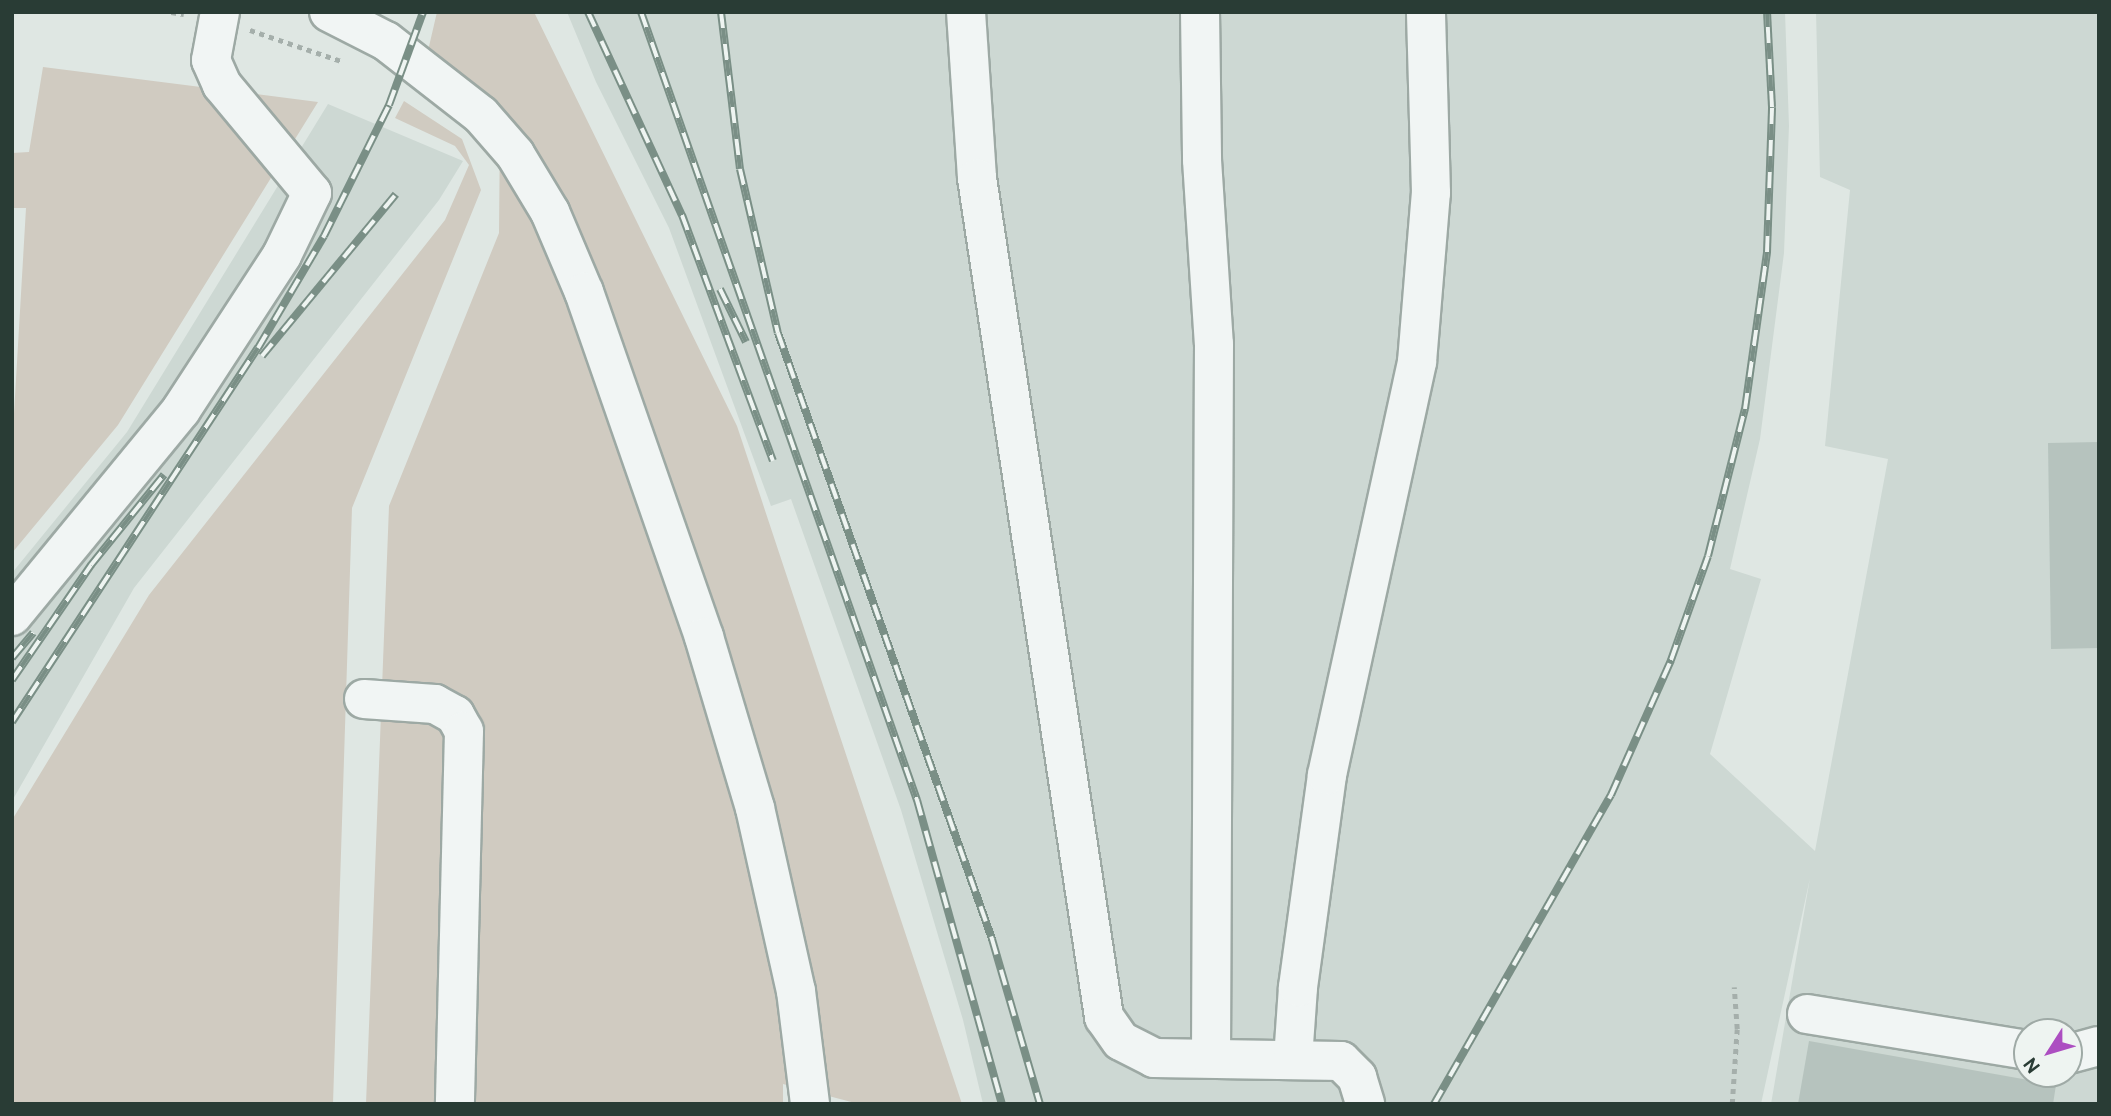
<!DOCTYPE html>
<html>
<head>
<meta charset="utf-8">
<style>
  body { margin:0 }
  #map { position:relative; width:2111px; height:1116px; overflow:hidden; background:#dfe7e3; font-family:Overpass,sans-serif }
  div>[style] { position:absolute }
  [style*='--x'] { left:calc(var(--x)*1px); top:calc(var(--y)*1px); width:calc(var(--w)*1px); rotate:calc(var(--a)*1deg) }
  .built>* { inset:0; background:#cdd8d3 }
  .green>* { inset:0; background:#d0cbc1 }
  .building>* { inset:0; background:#b6c3be }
  .path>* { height:4.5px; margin-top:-2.25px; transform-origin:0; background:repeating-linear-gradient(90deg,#a5afab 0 5px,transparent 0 10px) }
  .roads { filter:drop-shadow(2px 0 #9da9a4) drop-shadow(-2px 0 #9da9a4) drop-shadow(0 2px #9da9a4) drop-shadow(0 -2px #9da9a4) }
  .minor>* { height:38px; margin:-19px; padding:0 19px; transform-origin:19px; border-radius:19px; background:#f1f5f4 }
  .rail>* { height:8px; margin-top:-4px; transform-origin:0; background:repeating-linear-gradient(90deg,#eef4f1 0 16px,#7a8f86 0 32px); box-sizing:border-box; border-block:2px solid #7a8f86 }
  span { translate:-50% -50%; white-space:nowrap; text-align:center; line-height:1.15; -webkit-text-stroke:5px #eef4f1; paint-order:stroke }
  .frame { position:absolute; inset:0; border:14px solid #293c35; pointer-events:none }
  .north { position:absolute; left:2013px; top:1018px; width:70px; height:70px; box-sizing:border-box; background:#eef4f1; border:2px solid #9faaa6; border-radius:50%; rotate:233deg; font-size:19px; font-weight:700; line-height:28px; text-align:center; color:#293c35 }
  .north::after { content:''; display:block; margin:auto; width:24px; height:32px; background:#ac4ec1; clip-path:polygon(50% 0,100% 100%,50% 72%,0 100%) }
</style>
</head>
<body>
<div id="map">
  <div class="built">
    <div style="clip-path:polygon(evenodd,567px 12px,1785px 12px,1789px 126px,1784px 253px,1760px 439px,1730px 569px,1761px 579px,1710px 754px,1815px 851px,1888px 459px,1825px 446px,1850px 190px,1820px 177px,1816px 12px,2099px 12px,2099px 1104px,1771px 1104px,1810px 878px,1761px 1104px,983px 1104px,963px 1020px,901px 810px,791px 499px,771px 506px,669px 228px,596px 82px,567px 12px,2027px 1032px,2069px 1032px,2069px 1074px,2027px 1074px,2027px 1032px)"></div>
    <div style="clip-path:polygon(328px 104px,463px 161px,439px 200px,134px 588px,12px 801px,12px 573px,127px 432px)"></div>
  </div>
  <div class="green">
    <div style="clip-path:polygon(437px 12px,534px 12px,737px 426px,962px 1104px,859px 1104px,783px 1084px,783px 1104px,366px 1104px,389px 506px,499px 233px,500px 123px,427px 55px)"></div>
    <div style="clip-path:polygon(43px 67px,318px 102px,118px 425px,12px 553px,12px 448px,26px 208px,12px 208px,12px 153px,29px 152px)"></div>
    <div style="clip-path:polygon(404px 101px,462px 139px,481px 190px,352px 508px,333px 1104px,12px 1104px,12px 820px,149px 595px,445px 220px,469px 165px,455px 146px,395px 118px)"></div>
  </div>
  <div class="building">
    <div style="clip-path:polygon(2099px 442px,2099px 648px,2051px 649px,2048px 443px)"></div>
    <div style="clip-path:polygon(1809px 1041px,2056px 1085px,2053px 1104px,1798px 1104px)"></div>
  </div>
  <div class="path">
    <div style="--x:171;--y:12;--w:13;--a:9"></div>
    <div style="--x:250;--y:30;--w:96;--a:18.8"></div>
    <div style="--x:1732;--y:1104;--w:75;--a:-86.2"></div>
    <div style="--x:1737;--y:1029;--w:42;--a:-94.1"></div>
  </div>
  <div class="roads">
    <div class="minor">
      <div style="--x:329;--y:12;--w:64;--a:27"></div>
      <div style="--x:386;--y:41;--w:120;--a:37.9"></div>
      <div style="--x:481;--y:115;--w:52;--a:48.9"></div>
      <div style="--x:515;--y:154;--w:68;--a:58.9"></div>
      <div style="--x:550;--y:212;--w:87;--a:67"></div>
      <div style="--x:584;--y:292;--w:365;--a:70.8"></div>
      <div style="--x:704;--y:637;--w:178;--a:73.4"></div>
      <div style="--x:755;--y:808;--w:188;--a:77.4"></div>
      <div style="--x:796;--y:991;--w:114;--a:82.9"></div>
      <div style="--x:966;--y:12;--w:166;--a:86.2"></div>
      <div style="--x:977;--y:178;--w:849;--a:81.39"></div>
      <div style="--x:1104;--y:1017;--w:29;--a:55"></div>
      <div style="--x:1121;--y:1041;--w:37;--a:27"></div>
      <div style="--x:1154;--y:1058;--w:187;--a:0.9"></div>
      <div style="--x:1341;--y:1061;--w:23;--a:45"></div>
      <div style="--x:1357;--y:1077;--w:28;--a:73"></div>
      <div style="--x:1200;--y:12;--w:148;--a:89.2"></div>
      <div style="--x:1202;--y:160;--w:184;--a:86.3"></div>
      <div style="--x:1214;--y:344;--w:714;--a:90.24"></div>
      <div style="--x:12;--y:616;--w:266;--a:-50.6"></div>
      <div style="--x:181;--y:410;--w:185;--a:-56.9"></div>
      <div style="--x:282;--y:255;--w:69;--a:-64.2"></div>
      <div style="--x:312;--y:193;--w:141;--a:-129.8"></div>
      <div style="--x:222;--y:85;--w:27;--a:-114"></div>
      <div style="--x:211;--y:60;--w:49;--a:-79.4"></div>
      <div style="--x:364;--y:699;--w:71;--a:4"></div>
      <div style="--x:435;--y:704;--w:23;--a:29"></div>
      <div style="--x:455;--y:715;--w:18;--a:61"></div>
      <div style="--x:464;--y:731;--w:373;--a:91.4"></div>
      <div style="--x:1807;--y:1014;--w:223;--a:9.3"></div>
      <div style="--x:2069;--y:1054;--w:31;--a:-15"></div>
      <div style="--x:1293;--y:1059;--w:72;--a:-86"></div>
      <div style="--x:1298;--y:987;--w:214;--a:-82.2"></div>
      <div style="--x:1327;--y:775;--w:423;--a:-77.7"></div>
      <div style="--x:1417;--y:362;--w:170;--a:-85.3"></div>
      <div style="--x:1431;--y:193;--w:181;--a:-91.6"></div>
    </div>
  </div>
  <div class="rail">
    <div style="--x:588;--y:12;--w:224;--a:65.2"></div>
    <div style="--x:682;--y:215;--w:262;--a:69.7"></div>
    <div style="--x:641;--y:12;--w:835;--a:70.7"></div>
    <div style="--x:917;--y:800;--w:316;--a:74.4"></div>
    <div style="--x:721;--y:12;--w:158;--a:83.1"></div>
    <div style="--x:740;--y:169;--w:168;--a:77"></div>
    <div style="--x:778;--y:333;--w:643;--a:70.55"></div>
    <div style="--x:992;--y:939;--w:172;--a:73.8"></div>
    <div style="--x:720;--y:289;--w:59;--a:63.9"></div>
    <div style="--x:262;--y:356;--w:210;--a:-50.4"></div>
    <div style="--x:12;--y:658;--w:33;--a:-50"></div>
    <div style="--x:12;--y:680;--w:140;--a:-55.5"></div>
    <div style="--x:91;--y:565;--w:116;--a:-51"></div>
    <div style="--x:12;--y:722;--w:448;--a:-56.7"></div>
    <div style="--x:258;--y:348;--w:130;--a:-59.5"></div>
    <div style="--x:324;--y:236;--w:146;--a:-63.6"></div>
    <div style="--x:389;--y:105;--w:99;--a:-69.9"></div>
    <div style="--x:1434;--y:1104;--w:356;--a:-60.2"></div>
    <div style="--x:1611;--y:795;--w:148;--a:-66"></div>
    <div style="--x:1671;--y:660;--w:110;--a:-70.4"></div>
    <div style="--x:1708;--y:556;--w:152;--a:-75.9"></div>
    <div style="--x:1745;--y:409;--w:159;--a:-82"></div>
    <div style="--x:1767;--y:252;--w:145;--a:-88"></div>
    <div style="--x:1772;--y:107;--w:95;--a:-93"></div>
  </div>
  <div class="frame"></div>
  <div class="north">N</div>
</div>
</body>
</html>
